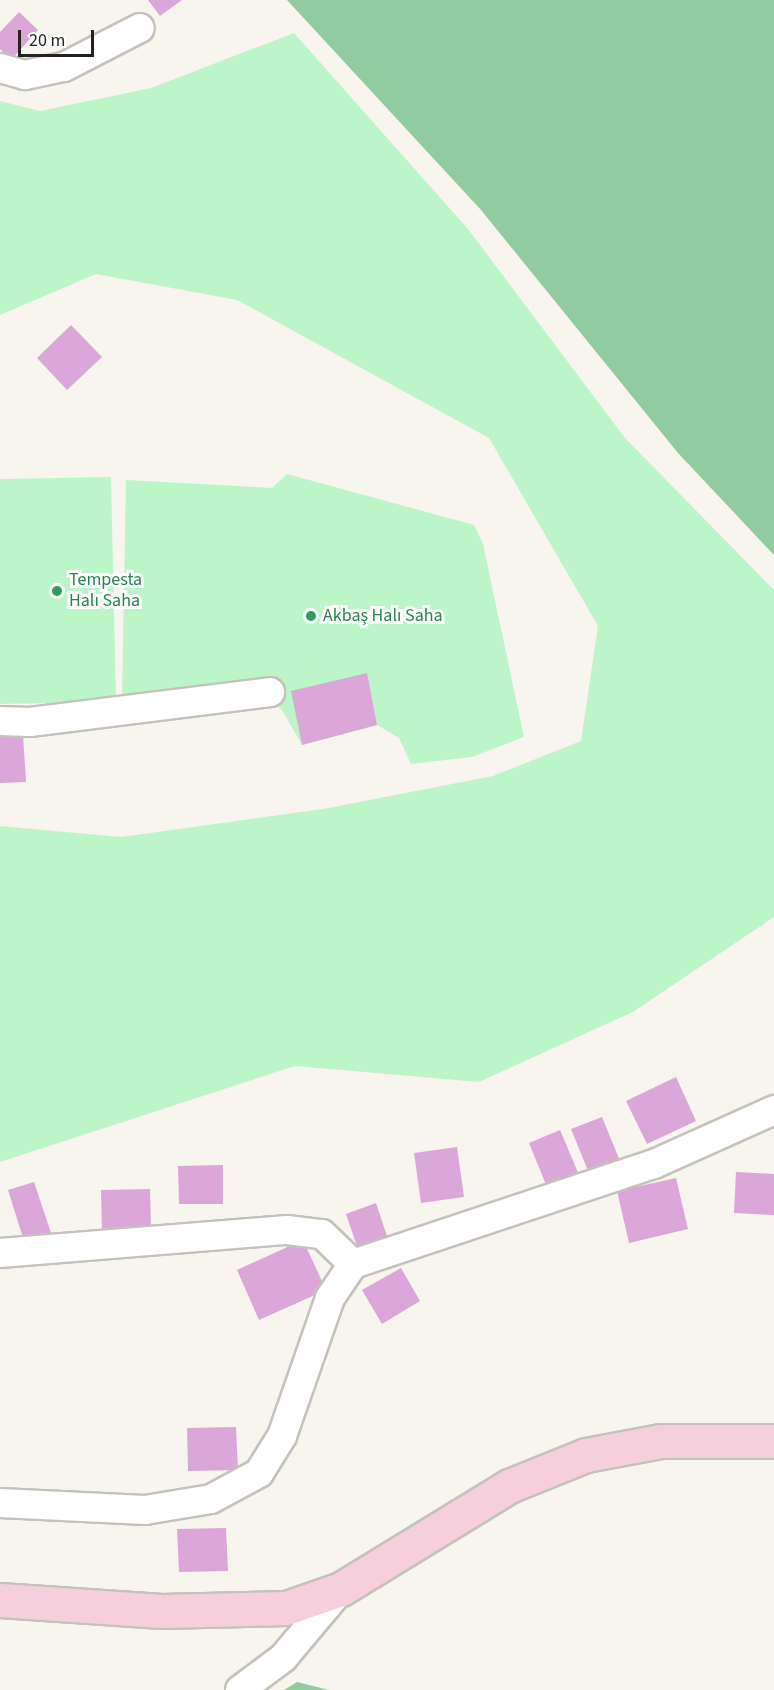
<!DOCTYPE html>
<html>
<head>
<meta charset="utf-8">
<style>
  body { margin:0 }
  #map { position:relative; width:774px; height:1690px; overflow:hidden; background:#f8f4ee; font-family:"Source Sans 3",sans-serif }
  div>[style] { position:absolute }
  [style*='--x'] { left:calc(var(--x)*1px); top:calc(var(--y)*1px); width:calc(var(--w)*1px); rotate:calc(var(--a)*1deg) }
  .green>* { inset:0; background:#bcf6c8 }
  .forest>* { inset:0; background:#91cc9e }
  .building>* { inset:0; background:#dba6d8 }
  .roads { filter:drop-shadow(2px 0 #c5c2bc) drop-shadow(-2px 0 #c5c2bc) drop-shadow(0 2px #c5c2bc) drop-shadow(0 -2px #c5c2bc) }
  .street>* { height:28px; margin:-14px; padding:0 14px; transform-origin:14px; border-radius:14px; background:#fff }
  .secondary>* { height:33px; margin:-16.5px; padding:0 16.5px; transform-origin:16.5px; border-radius:16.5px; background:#f5d0dc }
  .dots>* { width:16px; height:16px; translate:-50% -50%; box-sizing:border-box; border:3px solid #fff; border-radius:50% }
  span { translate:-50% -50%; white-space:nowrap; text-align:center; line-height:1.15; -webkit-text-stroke:6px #fff; paint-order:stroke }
  .leisure-label { font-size:18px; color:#27864d }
  .left { translate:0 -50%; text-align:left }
  .scale { position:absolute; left:18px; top:30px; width:76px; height:27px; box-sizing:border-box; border:3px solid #232220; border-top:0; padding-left:8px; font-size:18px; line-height:21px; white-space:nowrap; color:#232220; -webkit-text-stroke:4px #fff; paint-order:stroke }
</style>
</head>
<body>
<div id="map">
  <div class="green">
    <div style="clip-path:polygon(294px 33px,468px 229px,625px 438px,774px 590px,774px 917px,633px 1012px,479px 1082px,295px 1066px,0 1162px,0 826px,121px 837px,323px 809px,493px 776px,581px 741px,598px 626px,489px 438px,237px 300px,96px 274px,0 315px,0 101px,40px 111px,151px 88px)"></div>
    <div style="clip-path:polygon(287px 474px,474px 525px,483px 544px,524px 737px,472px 757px,411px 764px,399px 738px,377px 725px,302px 745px,282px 710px,260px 689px,122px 698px,126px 480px,272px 488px)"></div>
    <div style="clip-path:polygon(111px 477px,116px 702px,0 704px,0 479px)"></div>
  </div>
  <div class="forest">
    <div style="clip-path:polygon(287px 0,774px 0,774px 555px,678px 453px,481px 210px)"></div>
    <div style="clip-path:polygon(297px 1682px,329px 1690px,284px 1690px)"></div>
  </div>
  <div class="building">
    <div style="clip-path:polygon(148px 0,182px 0,160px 16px)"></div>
    <div style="clip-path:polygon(19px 12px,38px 30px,11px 60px,0 49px,0 32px)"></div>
    <div style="clip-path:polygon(71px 325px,102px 357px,67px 390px,37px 358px)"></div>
    <div style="clip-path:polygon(367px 673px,377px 725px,302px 745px,291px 691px)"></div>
    <div style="clip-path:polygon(23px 735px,26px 782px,0 783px,0 736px)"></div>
    <div style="clip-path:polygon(676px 1077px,696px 1121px,647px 1144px,626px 1101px)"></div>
    <div style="clip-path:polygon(602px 1117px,620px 1161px,589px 1173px,571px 1129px)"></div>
    <div style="clip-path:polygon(560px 1130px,579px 1175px,547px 1187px,529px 1143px)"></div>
    <div style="clip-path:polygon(457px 1147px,464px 1197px,421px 1203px,414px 1153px)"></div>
    <div style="clip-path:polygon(223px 1165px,223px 1204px,179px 1204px,178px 1166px)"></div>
    <div style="clip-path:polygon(736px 1172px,774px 1174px,774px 1215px,734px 1213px)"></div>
    <div style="clip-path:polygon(676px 1178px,688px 1229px,629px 1243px,617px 1191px)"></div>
    <div style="clip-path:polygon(34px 1182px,51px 1233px,24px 1241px,8px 1190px)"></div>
    <div style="clip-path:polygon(150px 1189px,151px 1232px,102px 1233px,101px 1190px)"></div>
    <div style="clip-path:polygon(376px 1203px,388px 1239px,358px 1249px,346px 1214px)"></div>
    <div style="clip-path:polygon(303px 1240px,326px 1290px,259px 1320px,237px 1270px)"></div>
    <div style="clip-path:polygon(401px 1268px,420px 1301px,382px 1324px,362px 1290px)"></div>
    <div style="clip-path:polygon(236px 1427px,238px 1470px,188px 1471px,187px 1428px)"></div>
    <div style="clip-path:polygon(226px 1528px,228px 1571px,179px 1572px,177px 1529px)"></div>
  </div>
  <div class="roads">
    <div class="street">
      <div style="--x:0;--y:68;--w:26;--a:16"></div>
      <div style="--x:25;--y:75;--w:40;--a:-12"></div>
      <div style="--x:64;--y:67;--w:85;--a:-27.2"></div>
      <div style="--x:0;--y:721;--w:30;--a:2"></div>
      <div style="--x:30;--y:722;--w:242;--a:-7.1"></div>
      <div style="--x:0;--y:1253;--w:288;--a:-4.6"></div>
      <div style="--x:287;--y:1230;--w:35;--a:7"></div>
      <div style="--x:322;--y:1234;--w:43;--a:44.1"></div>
      <div style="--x:0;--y:1503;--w:145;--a:2.8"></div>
      <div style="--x:145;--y:1510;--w:67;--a:-9.5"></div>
      <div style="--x:211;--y:1499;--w:55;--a:-28.4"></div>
      <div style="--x:259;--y:1473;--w:44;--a:-58.1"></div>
      <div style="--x:282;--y:1436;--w:146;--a:-70.8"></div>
      <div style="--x:330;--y:1298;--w:41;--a:-55.9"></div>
      <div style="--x:353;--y:1264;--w:317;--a:-18.4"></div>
      <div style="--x:654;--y:1164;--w:132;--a:-24.2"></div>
      <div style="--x:240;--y:1690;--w:54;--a:-36.7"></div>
      <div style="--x:283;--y:1658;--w:90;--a:-50"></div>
    </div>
    <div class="secondary">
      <div style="--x:0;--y:1600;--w:162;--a:3.9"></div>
      <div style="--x:162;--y:1611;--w:124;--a:-1.4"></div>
      <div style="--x:286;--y:1608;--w:58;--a:-19.1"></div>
      <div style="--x:341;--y:1589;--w:197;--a:-31.5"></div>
      <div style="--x:509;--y:1486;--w:83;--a:-21.9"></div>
      <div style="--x:586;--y:1455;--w:76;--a:-10.6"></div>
      <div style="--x:661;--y:1441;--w:113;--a:0"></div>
    </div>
  </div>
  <div class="dots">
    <div style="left:57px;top:591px;background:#2e9e5b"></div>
    <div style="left:311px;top:616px;background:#2e9e5b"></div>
  </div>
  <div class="leisure-label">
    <span class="left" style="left:69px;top:591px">Tempesta<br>Halı Saha</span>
    <span class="left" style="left:323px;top:616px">Akbaş Halı Saha</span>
  </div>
  <div class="scale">20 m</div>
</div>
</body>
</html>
